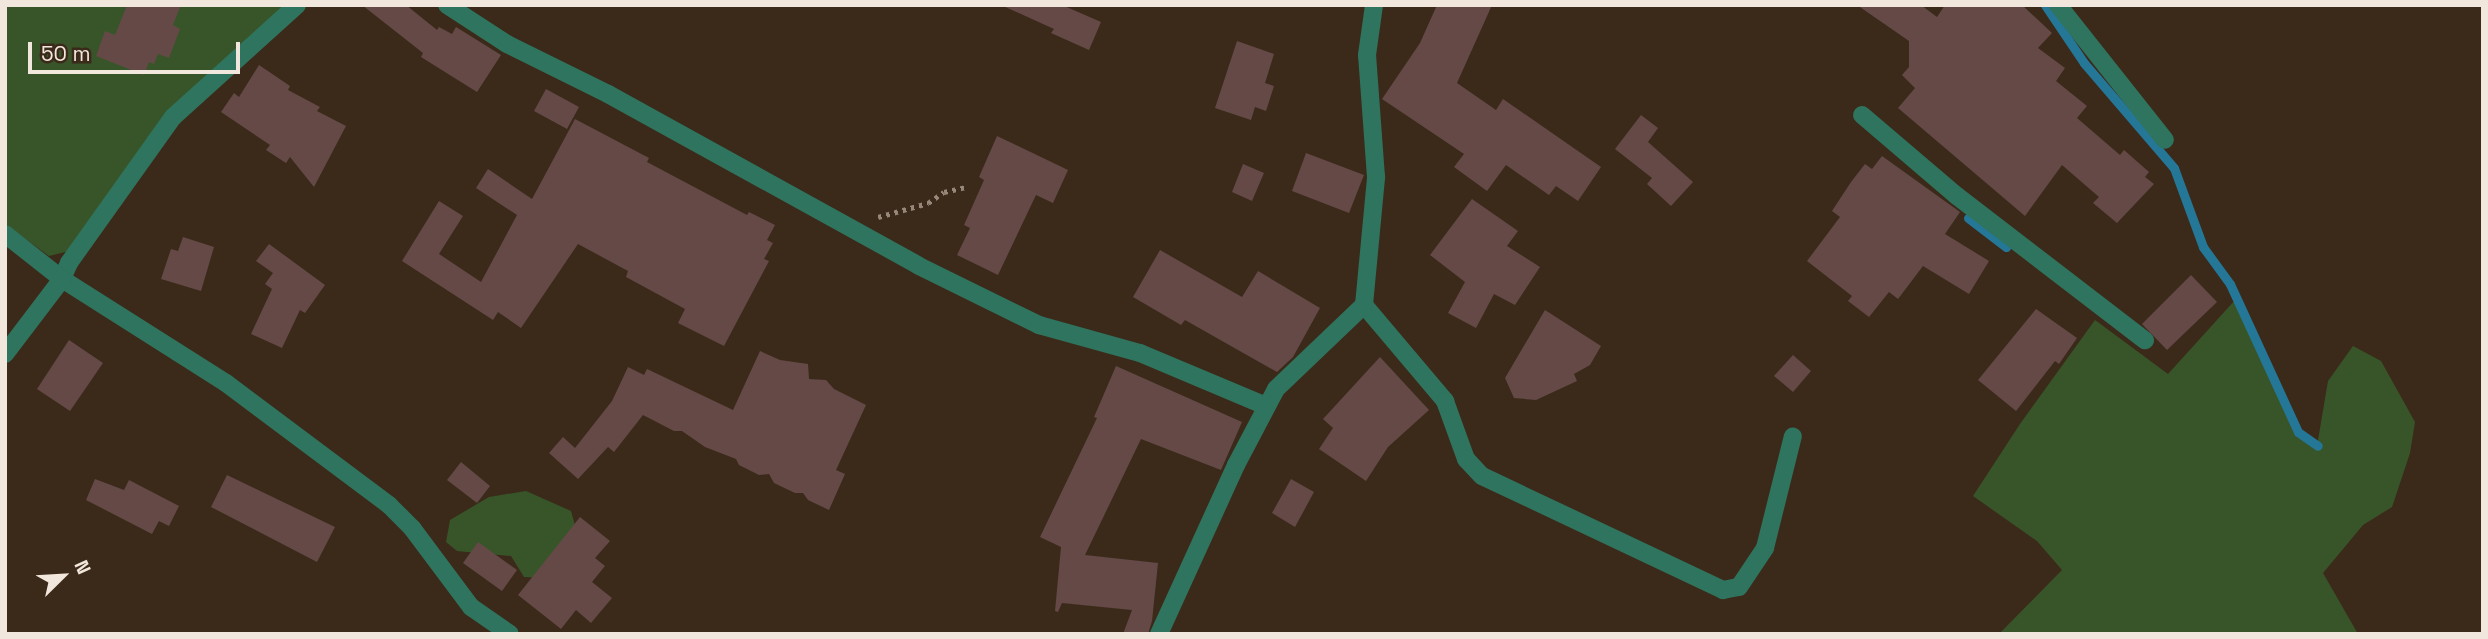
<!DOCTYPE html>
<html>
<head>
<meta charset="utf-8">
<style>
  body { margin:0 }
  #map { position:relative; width:2488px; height:639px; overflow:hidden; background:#3b2a1a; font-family:"Space Grotesk",sans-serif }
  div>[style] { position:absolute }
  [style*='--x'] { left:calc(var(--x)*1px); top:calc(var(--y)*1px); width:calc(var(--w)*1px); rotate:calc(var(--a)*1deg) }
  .green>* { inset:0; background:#385529 }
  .stream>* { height:9px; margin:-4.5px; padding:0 4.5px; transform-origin:4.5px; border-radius:4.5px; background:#257798 }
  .building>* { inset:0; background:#644947 }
  .path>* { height:4.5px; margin-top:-2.25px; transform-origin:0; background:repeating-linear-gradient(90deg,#958779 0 3.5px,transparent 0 8.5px) }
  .minor>* { height:18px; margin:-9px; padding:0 9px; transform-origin:9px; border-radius:9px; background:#2f745e }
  span { translate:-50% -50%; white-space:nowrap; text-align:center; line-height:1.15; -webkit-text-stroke:5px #3b2a1a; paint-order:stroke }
  .frame { position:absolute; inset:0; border:7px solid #f2e7dc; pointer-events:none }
  .north { position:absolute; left:28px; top:541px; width:70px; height:70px; -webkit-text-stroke:5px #3b2a1a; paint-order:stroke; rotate:66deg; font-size:19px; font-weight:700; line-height:28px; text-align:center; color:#f2e7dc }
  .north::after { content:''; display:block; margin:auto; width:24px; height:32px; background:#f2e7dc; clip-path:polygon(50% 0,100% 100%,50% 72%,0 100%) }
  .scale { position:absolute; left:28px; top:42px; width:212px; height:32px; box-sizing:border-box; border:4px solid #f2e7dc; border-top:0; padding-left:9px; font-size:21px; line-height:24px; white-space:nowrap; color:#f2e7dc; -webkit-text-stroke:5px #3b2a1a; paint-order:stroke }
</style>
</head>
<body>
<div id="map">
  <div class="green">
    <div style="clip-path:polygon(5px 5px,287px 5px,167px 115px,69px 251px,49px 256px,5px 224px)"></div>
    <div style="clip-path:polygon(2236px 299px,2298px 432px,2317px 446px,2328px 381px,2353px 346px,2381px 361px,2415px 422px,2410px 453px,2392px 507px,2363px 525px,2323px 573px,2358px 634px,1999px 634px,2062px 570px,2037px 541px,1973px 496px,2020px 424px,2095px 320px,2168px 374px)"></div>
    <div style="clip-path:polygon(526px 491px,571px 511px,576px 529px,547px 578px,524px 577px,511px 556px,457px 551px,446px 542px,450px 520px,489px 497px)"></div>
  </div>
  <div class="stream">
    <div style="--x:2045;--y:5;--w:70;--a:56.1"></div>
    <div style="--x:2084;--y:63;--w:138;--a:49.4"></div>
    <div style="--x:2174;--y:168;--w:84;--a:69.8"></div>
    <div style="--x:2203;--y:247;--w:46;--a:53.9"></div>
    <div style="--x:2230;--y:284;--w:163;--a:65.3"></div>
    <div style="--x:2298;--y:432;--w:24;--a:35"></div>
    <div style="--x:1968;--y:218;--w:48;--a:37.3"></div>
  </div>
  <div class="building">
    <div style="clip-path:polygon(127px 5px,181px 5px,173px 25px,180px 29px,169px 58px,158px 54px,154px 64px,149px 62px,144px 75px,96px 56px,105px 31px,115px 35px)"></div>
    <div style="clip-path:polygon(362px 5px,406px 5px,437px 30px,439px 27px,452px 34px,456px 27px,501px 55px,477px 92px,421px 57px,423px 53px)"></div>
    <div style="clip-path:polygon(1001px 5px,1062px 5px,1101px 22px,1089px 50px,1051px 33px,1054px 29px)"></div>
    <div style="clip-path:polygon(1437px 5px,1492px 5px,1457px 83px,1496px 110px,1503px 99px,1601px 167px,1578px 201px,1556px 186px,1549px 195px,1506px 165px,1487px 191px,1454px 167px,1464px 154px,1382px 99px,1420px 43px)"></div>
    <div style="clip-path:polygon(1857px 5px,1921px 5px,1937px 17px,1945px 5px,2022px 5px,2052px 33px,2038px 48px,2065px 68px,2056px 81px,2087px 106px,2077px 118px,2120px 155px,2124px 150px,2149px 172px,2145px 177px,2154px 184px,2117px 223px,2093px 203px,2099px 197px,2062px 165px,2025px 216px,1898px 108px,1915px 88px,1902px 75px,1909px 67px,1909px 41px)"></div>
    <div style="clip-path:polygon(1237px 41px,1274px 54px,1265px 83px,1274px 86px,1266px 111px,1255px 107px,1251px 120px,1215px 108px)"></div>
    <div style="clip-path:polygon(259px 65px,290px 86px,288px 90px,320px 107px,317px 111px,346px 126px,314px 187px,290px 157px,286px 163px,266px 150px,270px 145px,221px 112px,234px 93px,239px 97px)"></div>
    <div style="clip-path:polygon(546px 89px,579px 107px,567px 129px,534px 111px)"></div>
    <div style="clip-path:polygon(1641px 115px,1658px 128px,1648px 142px,1693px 182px,1671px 206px,1647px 184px,1652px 178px,1615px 149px)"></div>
    <div style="clip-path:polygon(575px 119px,649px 158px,647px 162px,747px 215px,749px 212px,775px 225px,767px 240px,773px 243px,764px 259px,769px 261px,724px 346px,678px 323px,685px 309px,626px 277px,628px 271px,578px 244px,521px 328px,498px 312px,493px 320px,402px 261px,439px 201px,463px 216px,439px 254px,481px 282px,517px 215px,476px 188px,488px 169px,532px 199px)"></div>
    <div style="clip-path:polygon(997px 136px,1068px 170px,1053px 203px,1036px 195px,998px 275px,957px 255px,970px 228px,964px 225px,984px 180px,979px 177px)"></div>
    <div style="clip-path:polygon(1306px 153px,1364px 175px,1349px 213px,1292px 191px)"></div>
    <div style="clip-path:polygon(1882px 156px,1960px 212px,1945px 234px,1989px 261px,1969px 294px,1923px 266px,1898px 299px,1889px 292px,1869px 317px,1848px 301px,1852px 296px,1807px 261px,1840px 217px,1832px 211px,1851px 182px,1865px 164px,1872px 169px)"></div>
    <div style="clip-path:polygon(1243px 164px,1264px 173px,1252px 201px,1232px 192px)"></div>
    <div style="clip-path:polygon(1472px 199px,1518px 231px,1507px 246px,1540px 267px,1515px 305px,1494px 294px,1476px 328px,1448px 313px,1465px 282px,1430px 255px)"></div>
    <div style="clip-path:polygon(183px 237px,214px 247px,201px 291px,161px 279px,171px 249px,178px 251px)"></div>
    <div style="clip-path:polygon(269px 244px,325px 285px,305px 313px,300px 310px,282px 348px,251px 334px,272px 289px,265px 284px,273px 273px,256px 261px)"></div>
    <div style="clip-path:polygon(1160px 250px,1242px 297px,1258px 271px,1320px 308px,1293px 357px,1277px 372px,1185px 320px,1181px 325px,1133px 297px)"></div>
    <div style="clip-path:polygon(2191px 275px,2217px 302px,2167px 350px,2142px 324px)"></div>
    <div style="clip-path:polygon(2036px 309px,2077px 338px,2059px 364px,2055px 361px,2016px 411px,1978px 380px)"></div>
    <div style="clip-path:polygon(1545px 310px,1601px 346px,1590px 365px,1574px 374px,1577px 381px,1536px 400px,1514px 398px,1505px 378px)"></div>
    <div style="clip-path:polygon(69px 340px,103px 363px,70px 411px,37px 389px)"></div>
    <div style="clip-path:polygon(760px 351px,780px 360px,808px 364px,809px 379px,826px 380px,834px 389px,866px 405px,836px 470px,845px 474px,829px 510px,808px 500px,803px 493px,795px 493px,774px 483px,769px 474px,759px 475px,739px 465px,736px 459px,705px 447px,682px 431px,674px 431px,643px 415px,614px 452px,608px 447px,578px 479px,549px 453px,563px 437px,575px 448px,612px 401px,628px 367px,644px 375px,647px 369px,733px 410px)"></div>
    <div style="clip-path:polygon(1793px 355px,1811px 371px,1793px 392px,1774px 376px)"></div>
    <div style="clip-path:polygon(1380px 357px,1429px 410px,1388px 447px,1366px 481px,1319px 449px,1333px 428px,1323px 419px)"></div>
    <div style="clip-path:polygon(1116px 366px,1242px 422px,1221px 470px,1141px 439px,1085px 555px,1158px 563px,1152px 621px,1148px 634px,1123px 634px,1132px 610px,1062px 603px,1058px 612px,1055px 611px,1061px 547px,1040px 537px,1097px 418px,1094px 417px)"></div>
    <div style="clip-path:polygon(461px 462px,490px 486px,477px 503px,447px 480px)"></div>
    <div style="clip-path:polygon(227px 475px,335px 527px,317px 562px,211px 507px)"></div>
    <div style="clip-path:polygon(95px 479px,124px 490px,129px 480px,179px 506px,169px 526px,159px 521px,152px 534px,86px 500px)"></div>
    <div style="clip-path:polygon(1291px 479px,1314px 492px,1295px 527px,1272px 513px)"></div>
    <div style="clip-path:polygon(580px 517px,610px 541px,595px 558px,605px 566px,592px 582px,612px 598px,591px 623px,576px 610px,561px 629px,518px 595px)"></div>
    <div style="clip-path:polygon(478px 542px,517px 570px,502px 591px,463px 563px)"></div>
  </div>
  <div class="path">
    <div style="--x:878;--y:217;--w:52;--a:-15.6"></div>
    <div style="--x:928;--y:203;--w:19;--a:-35"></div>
    <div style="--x:944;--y:192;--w:23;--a:-13"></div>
  </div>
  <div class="minor">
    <div style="--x:297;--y:5;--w:167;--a:137.9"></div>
    <div style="--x:173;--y:117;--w:179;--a:125.5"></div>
    <div style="--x:69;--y:263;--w:17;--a:114"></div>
    <div style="--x:62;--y:279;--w:194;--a:32.4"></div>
    <div style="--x:226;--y:383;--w:204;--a:36.8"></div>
    <div style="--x:389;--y:505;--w:33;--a:45"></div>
    <div style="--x:412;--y:528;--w:99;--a:53.2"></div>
    <div style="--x:471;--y:607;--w:47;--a:34.7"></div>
    <div style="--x:447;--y:5;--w:72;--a:33"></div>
    <div style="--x:507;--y:44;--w:113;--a:26.3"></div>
    <div style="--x:608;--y:94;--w:355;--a:28.9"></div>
    <div style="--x:919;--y:266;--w:134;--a:26.2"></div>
    <div style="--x:1039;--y:325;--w:105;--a:15.5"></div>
    <div style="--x:1140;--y:353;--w:137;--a:22.8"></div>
    <div style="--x:2058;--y:5;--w:172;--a:51.6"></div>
    <div style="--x:1862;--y:115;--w:125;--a:40.5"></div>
    <div style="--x:1957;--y:196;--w:237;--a:37.5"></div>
    <div style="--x:5;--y:234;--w:73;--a:38.3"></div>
    <div style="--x:62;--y:279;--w:94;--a:127.2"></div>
    <div style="--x:1364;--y:305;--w:126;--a:49.8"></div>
    <div style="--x:1445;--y:401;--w:62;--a:70.1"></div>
    <div style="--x:1466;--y:459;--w:23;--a:47"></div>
    <div style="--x:1482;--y:476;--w:267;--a:25.3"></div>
    <div style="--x:1723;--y:590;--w:16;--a:-11"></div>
    <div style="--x:1739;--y:587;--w:47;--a:-56.3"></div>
    <div style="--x:1765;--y:548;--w:115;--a:-76"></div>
    <div style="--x:1159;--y:634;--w:186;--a:-65.5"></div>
    <div style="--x:1236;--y:465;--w:86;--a:-62.2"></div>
    <div style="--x:1276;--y:389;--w:122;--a:-43.7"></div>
    <div style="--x:1364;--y:305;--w:129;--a:-84.6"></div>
    <div style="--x:1376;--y:177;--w:122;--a:-94.2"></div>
    <div style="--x:1367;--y:55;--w:50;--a:-82"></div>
  </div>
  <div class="frame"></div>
  <div class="north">N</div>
  <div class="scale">50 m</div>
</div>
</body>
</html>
